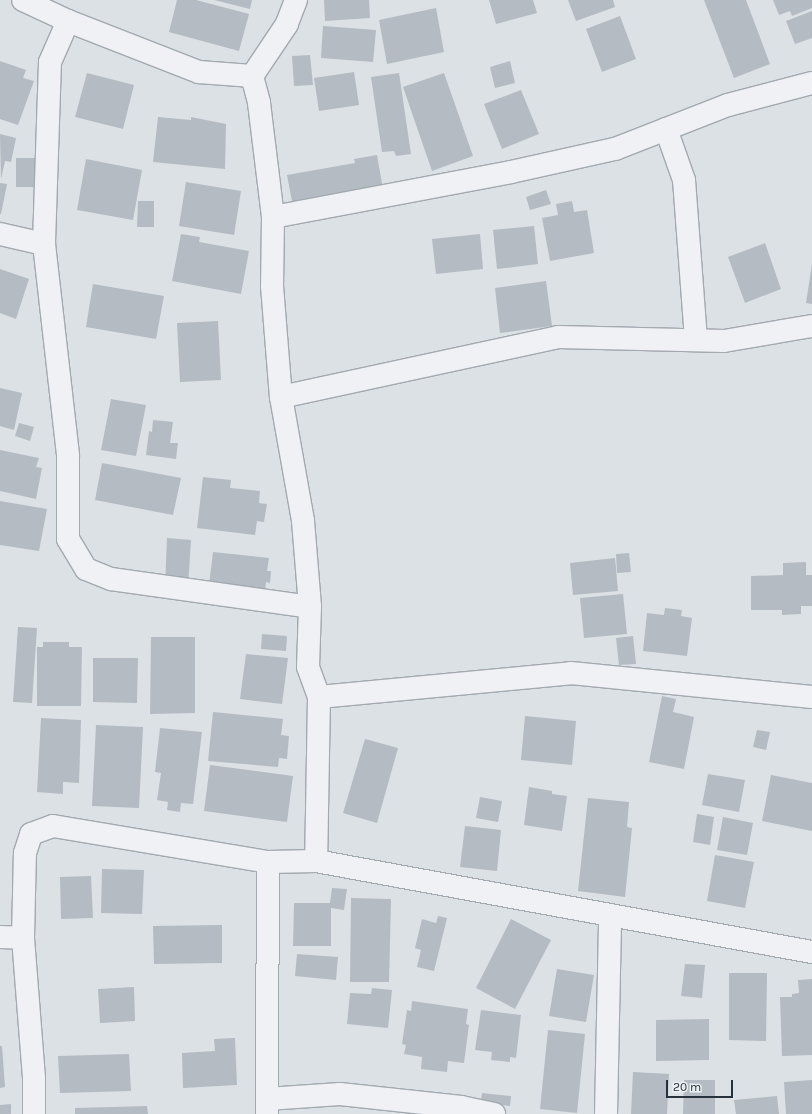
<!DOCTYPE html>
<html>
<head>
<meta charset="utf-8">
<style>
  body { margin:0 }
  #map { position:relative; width:812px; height:1114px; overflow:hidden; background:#dce1e6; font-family:Karla,sans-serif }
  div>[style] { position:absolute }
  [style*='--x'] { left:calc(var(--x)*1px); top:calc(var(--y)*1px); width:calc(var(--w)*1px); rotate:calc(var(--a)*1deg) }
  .building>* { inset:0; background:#b4bbc2 }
  .roads { filter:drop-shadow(1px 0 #a2a9af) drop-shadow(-1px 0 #a2a9af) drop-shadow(0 1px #a2a9af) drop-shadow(0 -1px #a2a9af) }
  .street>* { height:22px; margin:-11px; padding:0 11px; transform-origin:11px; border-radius:11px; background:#eff1f4 }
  span { translate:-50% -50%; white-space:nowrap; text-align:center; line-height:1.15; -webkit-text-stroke:3px #ebf0f4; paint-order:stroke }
  .scale { position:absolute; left:666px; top:1080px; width:67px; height:18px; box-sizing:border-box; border:2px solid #27313b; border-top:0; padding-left:5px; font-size:12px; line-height:14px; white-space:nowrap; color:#27313b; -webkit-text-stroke:3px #ebf0f4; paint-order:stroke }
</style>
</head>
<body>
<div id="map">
  <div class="building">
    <div style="clip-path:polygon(177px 0,196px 0,249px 14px,239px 51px,169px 32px)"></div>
    <div style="clip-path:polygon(214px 0,252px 0,250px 9px)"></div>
    <div style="clip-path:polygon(324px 0,369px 0,370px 18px,325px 21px)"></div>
    <div style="clip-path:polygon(489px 0,533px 0,537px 13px,496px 24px)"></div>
    <div style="clip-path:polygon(568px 0,613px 0,615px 7px,576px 21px)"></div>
    <div style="clip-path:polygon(704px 0,746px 0,770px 64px,734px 78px)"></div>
    <div style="clip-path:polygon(773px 0,812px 0,812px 8px,792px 16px,790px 11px,779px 15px)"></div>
    <div style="clip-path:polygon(436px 8px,444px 52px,387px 64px,379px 20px)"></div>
    <div style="clip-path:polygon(812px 11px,812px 38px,795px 44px,786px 21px)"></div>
    <div style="clip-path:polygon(620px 16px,636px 59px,602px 72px,586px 29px)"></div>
    <div style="clip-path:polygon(323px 26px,376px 30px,373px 62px,321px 58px)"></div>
    <div style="clip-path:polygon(310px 55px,313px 85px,294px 86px,292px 56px)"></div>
    <div style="clip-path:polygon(0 61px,26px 70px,23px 78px,34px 81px,18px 125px,0 119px)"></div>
    <div style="clip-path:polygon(510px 61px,515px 83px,495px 88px,490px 67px)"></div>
    <div style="clip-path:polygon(354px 72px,359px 105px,319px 111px,314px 78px)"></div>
    <div style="clip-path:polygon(87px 73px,134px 85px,123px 129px,75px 117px)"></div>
    <div style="clip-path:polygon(399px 73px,411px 154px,396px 156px,394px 151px,382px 152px,371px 77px)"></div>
    <div style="clip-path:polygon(444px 73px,473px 156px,432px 171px,403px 87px)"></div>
    <div style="clip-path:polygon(521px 90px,539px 134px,502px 149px,484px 104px)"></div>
    <div style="clip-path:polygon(158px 117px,191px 120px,191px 117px,226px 124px,225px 169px,153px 162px)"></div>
    <div style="clip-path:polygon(0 134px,16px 138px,11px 162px,5px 161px,1px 179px)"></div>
    <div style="clip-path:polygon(377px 155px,384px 195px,294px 212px,287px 175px,355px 163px,354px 159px)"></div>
    <div style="clip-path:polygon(16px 158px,35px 158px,35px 187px,16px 187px)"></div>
    <div style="clip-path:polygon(86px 159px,142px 170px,133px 220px,77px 210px)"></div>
    <div style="clip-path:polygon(186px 182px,241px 191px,234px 235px,179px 226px)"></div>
    <div style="clip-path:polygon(0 183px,7px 184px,1px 214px,0 214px)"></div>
    <div style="clip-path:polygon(546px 190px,551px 204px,530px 210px,526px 197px)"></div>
    <div style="clip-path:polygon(138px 201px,154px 201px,154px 227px,137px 227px)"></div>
    <div style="clip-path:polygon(572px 201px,574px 212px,587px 210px,594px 253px,550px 261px,542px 218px,558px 215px,556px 204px)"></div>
    <div style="clip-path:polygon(534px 226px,538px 264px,497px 269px,493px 230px)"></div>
    <div style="clip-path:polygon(181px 234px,200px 237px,199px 242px,249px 251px,241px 294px,172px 281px)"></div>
    <div style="clip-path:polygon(480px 234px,483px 269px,436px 274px,432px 239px)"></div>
    <div style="clip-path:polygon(765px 243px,781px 289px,745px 303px,728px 257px)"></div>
    <div style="clip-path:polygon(812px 264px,812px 304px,806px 303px)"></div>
    <div style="clip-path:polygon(0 269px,29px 279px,16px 319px,0 313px)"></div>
    <div style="clip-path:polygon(546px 281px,552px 326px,500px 333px,495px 288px)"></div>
    <div style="clip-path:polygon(93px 284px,164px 296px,156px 339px,86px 327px)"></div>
    <div style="clip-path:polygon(218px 321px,221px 380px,180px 382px,177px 323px)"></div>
    <div style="clip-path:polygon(0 388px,22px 393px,14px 430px,0 426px)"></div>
    <div style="clip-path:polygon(111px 399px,146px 405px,136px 456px,101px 450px)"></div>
    <div style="clip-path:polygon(153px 420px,173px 422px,170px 443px,178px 443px,176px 459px,146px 455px,149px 431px,152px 432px)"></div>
    <div style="clip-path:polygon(19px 423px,34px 427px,30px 441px,15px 436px)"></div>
    <div style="clip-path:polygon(0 450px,39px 458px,36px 467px,42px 468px,36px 499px,0 491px)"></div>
    <div style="clip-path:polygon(102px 463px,181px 478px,173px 515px,95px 500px)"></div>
    <div style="clip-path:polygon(203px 477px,231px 480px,230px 488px,260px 491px,259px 503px,267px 504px,264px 522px,257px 521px,255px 535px,197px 528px)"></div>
    <div style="clip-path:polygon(0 501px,47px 509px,39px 551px,0 545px)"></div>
    <div style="clip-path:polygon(167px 538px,191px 540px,188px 586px,165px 585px)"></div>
    <div style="clip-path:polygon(213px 552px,269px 558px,267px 571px,271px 571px,270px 583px,266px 582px,265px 592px,209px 585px)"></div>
    <div style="clip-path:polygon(629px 553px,631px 572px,617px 573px,616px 554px)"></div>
    <div style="clip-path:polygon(615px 558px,618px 591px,573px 595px,570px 563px)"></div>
    <div style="clip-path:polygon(806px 562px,806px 575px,812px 575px,812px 606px,801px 606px,801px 614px,782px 615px,782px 610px,751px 610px,751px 576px,783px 575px,783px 563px)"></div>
    <div style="clip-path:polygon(623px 594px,627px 634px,584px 638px,580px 598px)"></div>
    <div style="clip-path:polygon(665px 608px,682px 610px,681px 616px,692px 618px,687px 656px,643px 651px,647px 613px,664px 615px)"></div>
    <div style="clip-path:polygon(18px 627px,37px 628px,32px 703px,13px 702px)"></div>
    <div style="clip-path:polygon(262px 634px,287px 636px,286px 651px,261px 649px)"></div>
    <div style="clip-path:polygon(633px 636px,636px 664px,619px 665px,616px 638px)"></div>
    <div style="clip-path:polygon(151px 637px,195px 637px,195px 713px,150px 714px)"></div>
    <div style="clip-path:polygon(43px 642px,69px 642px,69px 647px,82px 647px,81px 706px,37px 706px,37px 647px,43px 647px)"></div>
    <div style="clip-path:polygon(246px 654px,288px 658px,282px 704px,240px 699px)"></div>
    <div style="clip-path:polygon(93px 658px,138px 658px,137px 703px,93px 702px)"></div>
    <div style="clip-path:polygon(662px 696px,676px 699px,673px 712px,694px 717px,684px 769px,649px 762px)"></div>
    <div style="clip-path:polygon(213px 712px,283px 719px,281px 735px,289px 736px,287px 759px,279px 758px,278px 767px,208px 761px)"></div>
    <div style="clip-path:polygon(525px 716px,576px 721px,572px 765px,521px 760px)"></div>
    <div style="clip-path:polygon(41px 718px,81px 720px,79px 783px,63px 782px,63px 794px,37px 792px)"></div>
    <div style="clip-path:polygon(96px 725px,143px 727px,139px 808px,92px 806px)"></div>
    <div style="clip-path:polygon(160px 728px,202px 732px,193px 804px,181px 803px,180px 812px,167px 810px,168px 802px,157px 800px,161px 773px,155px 772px)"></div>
    <div style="clip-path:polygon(757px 730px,770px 732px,766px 750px,753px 747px)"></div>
    <div style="clip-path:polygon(365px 739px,398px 748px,377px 823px,343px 813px)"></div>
    <div style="clip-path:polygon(210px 765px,293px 776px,287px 822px,204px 811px)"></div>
    <div style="clip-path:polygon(708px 774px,745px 780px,739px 812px,702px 805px)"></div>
    <div style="clip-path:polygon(771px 775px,812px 783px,812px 831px,762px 821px)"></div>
    <div style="clip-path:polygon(529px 787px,552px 791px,552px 794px,567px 796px,562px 831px,524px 825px)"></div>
    <div style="clip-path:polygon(480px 797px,502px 801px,498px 822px,476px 818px)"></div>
    <div style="clip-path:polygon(588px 798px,629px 802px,627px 827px,632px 828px,625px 897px,578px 891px)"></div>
    <div style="clip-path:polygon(697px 814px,714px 817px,710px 845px,693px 842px)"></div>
    <div style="clip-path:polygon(723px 817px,753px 823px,747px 855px,717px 850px)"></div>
    <div style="clip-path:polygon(465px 826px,501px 830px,497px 871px,460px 867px)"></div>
    <div style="clip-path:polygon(715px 855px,754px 862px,745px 908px,707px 901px)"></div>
    <div style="clip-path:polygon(102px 869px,144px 870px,142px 914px,101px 913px)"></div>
    <div style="clip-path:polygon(91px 876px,93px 918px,61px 919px,60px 877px)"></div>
    <div style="clip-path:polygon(332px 888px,347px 889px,344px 910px,331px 908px,331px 946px,293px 946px,294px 903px,330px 903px)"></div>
    <div style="clip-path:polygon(351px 898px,391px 899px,389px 982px,350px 982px)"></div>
    <div style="clip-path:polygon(438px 916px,447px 918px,434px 971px,417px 967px,421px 950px,415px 948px,422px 919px,436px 923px)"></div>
    <div style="clip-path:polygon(511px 919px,551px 940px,515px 1009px,476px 988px)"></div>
    <div style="clip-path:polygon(222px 925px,222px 963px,154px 964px,153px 926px)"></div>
    <div style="clip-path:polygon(297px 954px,338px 957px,336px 980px,295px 976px)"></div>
    <div style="clip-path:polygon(685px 964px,705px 965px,702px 998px,681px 996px)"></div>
    <div style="clip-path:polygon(557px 969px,594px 975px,586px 1022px,549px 1016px)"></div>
    <div style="clip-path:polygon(729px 973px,767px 973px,766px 1041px,729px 1040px)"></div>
    <div style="clip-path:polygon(812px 979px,812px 1055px,782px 1056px,780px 997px,792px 997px,792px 994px,799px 993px,798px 980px)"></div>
    <div style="clip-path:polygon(134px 987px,135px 1021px,100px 1023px,98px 989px)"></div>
    <div style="clip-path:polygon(372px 988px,392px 990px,388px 1028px,347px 1024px,350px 993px,371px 994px)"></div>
    <div style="clip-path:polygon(412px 1001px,468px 1009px,466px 1024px,469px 1025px,464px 1063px,448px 1061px,447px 1072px,421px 1069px,422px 1057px,404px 1054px,406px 1045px,402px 1044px,407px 1010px,411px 1011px)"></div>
    <div style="clip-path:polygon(481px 1010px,521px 1015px,516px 1058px,510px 1057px,510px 1062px,491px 1060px,492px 1052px,475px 1050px)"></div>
    <div style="clip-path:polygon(709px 1019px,709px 1060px,656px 1061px,656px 1020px)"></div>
    <div style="clip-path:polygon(548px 1030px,585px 1034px,577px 1113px,540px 1109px)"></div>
    <div style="clip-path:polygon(235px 1038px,237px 1085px,183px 1088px,182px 1053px,215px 1051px,214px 1039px)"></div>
    <div style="clip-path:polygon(0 1046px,2px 1046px,5px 1087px,0 1088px)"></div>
    <div style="clip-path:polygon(129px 1054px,131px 1091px,60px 1093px,58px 1056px)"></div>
    <div style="clip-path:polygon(633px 1072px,669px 1074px,667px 1114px,631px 1114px)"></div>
    <div style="clip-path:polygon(684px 1080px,715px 1080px,715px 1114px,683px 1114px)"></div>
    <div style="clip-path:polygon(812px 1080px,812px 1114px,786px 1114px,784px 1082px)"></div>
    <div style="clip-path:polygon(482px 1093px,511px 1096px,510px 1106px,481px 1102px)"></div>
    <div style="clip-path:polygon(777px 1096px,779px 1114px,736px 1114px,734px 1100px)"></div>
    <div style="clip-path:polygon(11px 1104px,11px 1114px,0 1114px,0 1105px)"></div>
    <div style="clip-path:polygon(147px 1106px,148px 1114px,75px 1114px,75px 1108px)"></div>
  </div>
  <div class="roads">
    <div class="street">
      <div style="--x:23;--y:0;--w:50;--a:25"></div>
      <div style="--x:68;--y:21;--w:141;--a:21.3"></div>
      <div style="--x:199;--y:72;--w:53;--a:4.3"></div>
      <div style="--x:296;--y:0;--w:26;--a:111"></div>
      <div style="--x:287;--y:24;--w:63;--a:123.9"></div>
      <div style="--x:252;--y:76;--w:28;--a:75"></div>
      <div style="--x:259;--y:103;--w:115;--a:83"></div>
      <div style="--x:273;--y:217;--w:69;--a:90.8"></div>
      <div style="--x:272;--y:286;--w:111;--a:85.4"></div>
      <div style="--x:281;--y:397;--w:126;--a:79.9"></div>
      <div style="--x:303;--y:521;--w:86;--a:85.3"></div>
      <div style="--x:310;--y:607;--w:60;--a:91.9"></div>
      <div style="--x:308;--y:667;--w:32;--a:70"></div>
      <div style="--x:319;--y:697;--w:164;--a:91"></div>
      <div style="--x:68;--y:21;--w:45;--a:113.7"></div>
      <div style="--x:50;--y:62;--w:182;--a:91.9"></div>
      <div style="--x:44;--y:244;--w:213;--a:83.5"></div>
      <div style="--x:68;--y:456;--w:83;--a:90"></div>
      <div style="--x:68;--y:539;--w:35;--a:59"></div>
      <div style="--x:86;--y:569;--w:27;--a:22"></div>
      <div style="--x:111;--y:579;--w:201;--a:8"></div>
      <div style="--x:666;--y:129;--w:54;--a:70.6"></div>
      <div style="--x:684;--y:180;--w:160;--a:85.7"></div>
      <div style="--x:273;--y:217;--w:242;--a:-10.7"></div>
      <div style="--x:511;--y:172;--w:107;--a:-12.5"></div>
      <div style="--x:615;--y:149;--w:121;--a:-21.3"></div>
      <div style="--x:728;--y:105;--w:87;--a:-14.7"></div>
      <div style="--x:0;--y:234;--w:45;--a:12.8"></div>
      <div style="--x:281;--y:397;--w:283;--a:-12.2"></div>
      <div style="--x:558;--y:337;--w:166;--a:1.4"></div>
      <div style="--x:724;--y:341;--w:89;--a:-9.7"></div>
      <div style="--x:319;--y:697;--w:253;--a:-5.4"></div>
      <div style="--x:571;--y:673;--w:242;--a:5.7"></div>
      <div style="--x:0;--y:937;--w:23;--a:2"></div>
      <div style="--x:267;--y:1099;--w:73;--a:-3.9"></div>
      <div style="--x:340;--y:1094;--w:122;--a:6.1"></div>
      <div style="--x:461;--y:1107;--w:34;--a:12"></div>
      <div style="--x:34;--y:1114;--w:36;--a:-90"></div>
      <div style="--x:34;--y:1078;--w:140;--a:-94.5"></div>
      <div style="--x:23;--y:938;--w:85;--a:-88.7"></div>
      <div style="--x:25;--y:853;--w:20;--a:-72"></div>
      <div style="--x:31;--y:834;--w:23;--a:-20"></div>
      <div style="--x:53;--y:826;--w:218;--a:9.5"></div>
      <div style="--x:268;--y:862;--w:48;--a:-1.2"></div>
      <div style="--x:316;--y:861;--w:504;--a:10.4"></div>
      <div style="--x:267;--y:1114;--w:252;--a:-89.8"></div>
      <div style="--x:606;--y:1114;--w:198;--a:-88.8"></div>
    </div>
  </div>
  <div class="scale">20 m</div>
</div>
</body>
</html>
